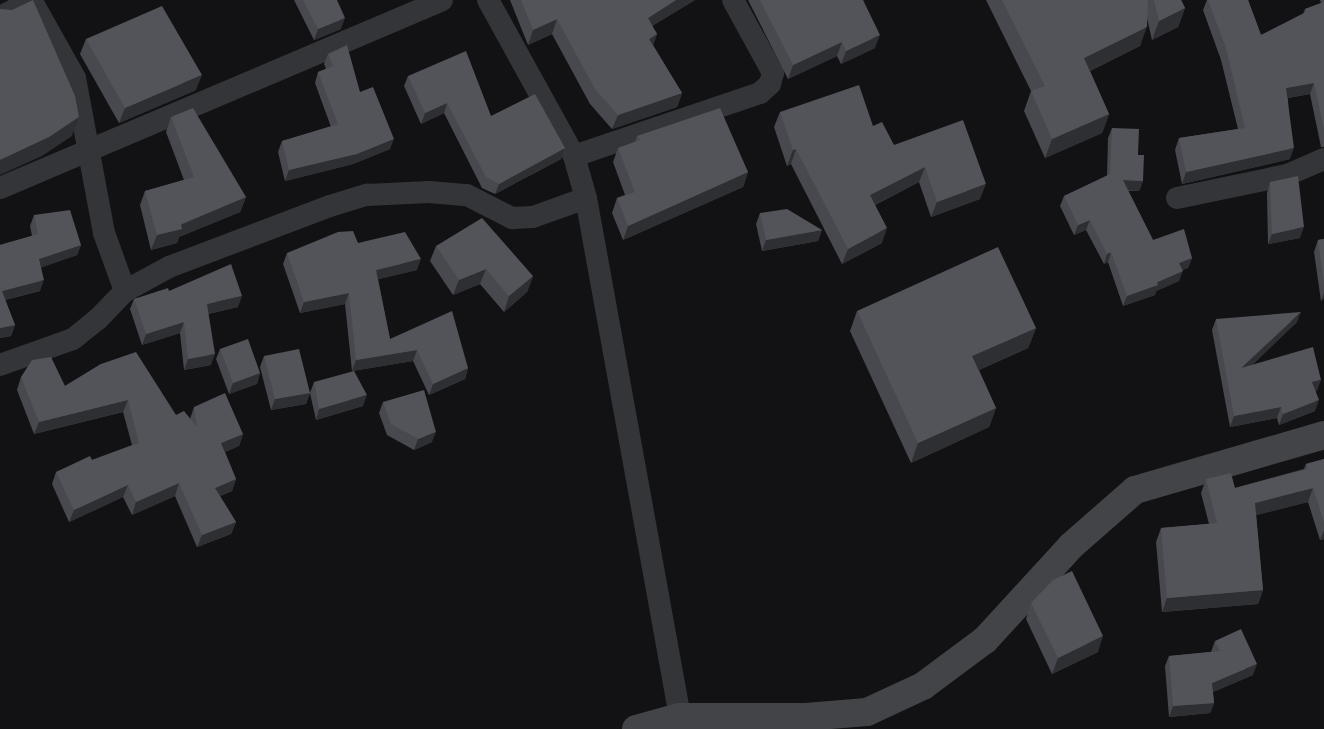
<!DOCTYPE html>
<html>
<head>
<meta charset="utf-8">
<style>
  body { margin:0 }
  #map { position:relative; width:1324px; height:729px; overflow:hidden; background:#121214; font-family:Cabin,sans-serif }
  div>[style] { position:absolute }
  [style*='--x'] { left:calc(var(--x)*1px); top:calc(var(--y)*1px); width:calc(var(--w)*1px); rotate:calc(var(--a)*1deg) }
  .street>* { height:22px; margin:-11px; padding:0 11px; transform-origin:11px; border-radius:11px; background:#343538 }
  .secondary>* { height:28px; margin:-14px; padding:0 14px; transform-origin:14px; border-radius:14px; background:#424448 }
  .wall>* { inset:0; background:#48494f }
  .shaded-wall>* { inset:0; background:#2e2f33 }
  .building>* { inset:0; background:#525459 }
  span { translate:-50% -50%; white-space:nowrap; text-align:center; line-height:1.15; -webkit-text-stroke:5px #0d0d0f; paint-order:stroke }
</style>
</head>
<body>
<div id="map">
  <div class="street">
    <div style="--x:488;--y:0;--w:178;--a:61.1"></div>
    <div style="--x:574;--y:156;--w:44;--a:74.1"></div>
    <div style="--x:586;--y:198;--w:527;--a:79.73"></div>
    <div style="--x:0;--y:17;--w:25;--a:-27"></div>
    <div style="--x:22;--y:6;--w:12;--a:-5"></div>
    <div style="--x:34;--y:5;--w:84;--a:60.7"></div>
    <div style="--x:75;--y:78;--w:158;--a:79.4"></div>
    <div style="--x:104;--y:233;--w:62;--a:70.1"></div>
    <div style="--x:574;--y:156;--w:196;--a:-18.7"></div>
    <div style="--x:760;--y:93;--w:13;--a:-42"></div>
    <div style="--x:770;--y:84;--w:11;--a:-75"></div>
    <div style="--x:773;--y:73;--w:83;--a:-118.7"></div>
    <div style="--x:0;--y:188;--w:480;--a:-23"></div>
    <div style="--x:1177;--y:198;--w:112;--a:-11.8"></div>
    <div style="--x:1287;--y:175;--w:40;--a:-23.4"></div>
    <div style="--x:0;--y:365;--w:77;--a:-19.6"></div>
    <div style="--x:73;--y:339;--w:32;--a:-39"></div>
    <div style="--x:98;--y:319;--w:39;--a:-46"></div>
    <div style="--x:125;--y:291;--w:50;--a:-28.6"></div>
    <div style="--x:169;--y:267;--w:172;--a:-20.8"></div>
    <div style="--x:330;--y:206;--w:39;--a:-17"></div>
    <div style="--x:367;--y:195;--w:62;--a:-2.8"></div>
    <div style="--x:429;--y:192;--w:38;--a:5"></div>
    <div style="--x:467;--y:195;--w:51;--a:27.1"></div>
    <div style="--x:512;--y:218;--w:21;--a:-3"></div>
    <div style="--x:533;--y:217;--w:56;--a:-19.7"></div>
  </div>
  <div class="secondary">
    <div style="--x:636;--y:729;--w:46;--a:-15.3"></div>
    <div style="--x:680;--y:717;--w:126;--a:0"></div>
    <div style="--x:806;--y:717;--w:61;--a:-4.7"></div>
    <div style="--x:867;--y:712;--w:62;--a:-24.9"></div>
    <div style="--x:923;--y:686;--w:77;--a:-36.6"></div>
    <div style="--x:985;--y:640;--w:127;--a:-47.5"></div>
    <div style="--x:1071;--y:546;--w:85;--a:-41.2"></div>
    <div style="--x:1135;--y:490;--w:197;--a:-16.2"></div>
  </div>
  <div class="wall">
    <div style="clip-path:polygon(294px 0,337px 0,341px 29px,314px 40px)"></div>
    <div style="clip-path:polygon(510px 0,695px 0,652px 26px,657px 34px,653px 45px,682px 93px,677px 107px,612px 129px,590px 104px,552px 34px,528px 45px)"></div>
    <div style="clip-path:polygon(748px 0,863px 0,875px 48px,841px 64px,837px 56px,788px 79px)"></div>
    <div style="clip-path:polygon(986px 0,1181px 0,1185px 8px,1178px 27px,1152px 40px,1147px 18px,1140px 46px,1090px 71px,1109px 114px,1102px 133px,1045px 158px,1024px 111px,1031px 91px)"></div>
    <div style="clip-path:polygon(1207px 0,1248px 0,1261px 35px,1303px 14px,1305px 9px,1321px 3px,1320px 0,1324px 0,1324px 147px,1321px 147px,1310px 94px,1288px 98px,1290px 159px,1182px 184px,1175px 150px,1179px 138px,1238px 129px,1221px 60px,1203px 10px)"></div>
    <div style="clip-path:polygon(86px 39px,196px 90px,119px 123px,80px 54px)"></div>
    <div style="clip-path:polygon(328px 54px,360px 92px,390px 149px,353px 164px,285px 181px,278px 152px,282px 141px,331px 127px,315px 83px,318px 72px,326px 69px,324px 64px)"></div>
    <div style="clip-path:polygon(408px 76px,491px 116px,565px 148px,561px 159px,495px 194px,482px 188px,444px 113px,421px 124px,404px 86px)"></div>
    <div style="clip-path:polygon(780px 112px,873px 126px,894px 145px,980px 199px,931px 217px,919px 182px,875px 205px,882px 243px,842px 264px,791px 164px,787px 166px,774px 127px)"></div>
    <div style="clip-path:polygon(171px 117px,246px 197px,240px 212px,179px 237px,177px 243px,151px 250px,140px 205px,145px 191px,184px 180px,166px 132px)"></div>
    <div style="clip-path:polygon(1112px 128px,1138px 155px,1143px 181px,1139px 191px,1128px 191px,1153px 240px,1192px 258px,1188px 268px,1182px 270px,1179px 281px,1156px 291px,1155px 295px,1123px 306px,1108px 262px,1104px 264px,1086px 230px,1074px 235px,1060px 206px,1064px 196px,1107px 176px,1108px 138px)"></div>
    <div style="clip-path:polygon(637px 136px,748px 172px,743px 187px,623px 240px,612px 213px,617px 198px,625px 195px,613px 162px,618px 148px,635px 142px)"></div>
    <div style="clip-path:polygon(1270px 182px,1300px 238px,1268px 244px,1267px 193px)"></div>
    <div style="clip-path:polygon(760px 213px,822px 230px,818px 241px,762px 251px,756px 224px)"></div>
    <div style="clip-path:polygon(34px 215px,81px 245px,77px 255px,41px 267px,40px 291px,5px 300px,15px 325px,11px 336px,0 338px,0 245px,32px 236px,30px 226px)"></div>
    <div style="clip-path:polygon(1324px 239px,1324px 298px,1321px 301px,1314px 252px,1318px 240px)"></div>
    <div style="clip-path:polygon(358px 243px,417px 270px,378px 279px,390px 339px,468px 368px,465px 379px,429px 395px,413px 361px,352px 371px,345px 304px,300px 313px,283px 264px,287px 253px)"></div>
    <div style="clip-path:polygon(436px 246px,533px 276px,527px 292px,504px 312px,480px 284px,453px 295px,430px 261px)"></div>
    <div style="clip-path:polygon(169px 291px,238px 307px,208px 314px,211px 365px,184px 370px,180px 333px,142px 345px,130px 309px,134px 299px)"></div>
    <div style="clip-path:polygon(857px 311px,1036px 328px,1028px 348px,979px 370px,996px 408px,989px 427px,911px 463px,850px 331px)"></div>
    <div style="clip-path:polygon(1216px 319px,1297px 322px,1252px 365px,1317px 391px,1315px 391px,1315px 411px,1279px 425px,1277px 418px,1230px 427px,1212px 330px)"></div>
    <div style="clip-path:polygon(220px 349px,260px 373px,257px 384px,229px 394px,216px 359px)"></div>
    <div style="clip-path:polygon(264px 356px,310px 393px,306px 404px,271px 410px,260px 367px)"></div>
    <div style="clip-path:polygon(101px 364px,176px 415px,190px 419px,194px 407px,243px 434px,239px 446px,225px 452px,236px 479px,232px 491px,220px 496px,236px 522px,231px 534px,197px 547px,175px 496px,132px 515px,123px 497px,69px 522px,52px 484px,56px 472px,92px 460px,132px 445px,123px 412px,34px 434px,17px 390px,21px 377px,65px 386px)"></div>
    <div style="clip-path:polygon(314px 382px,363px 406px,316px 420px,310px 393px)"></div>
    <div style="clip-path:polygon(383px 402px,432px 442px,414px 450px,387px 435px,379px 413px)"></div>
    <div style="clip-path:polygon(1324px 459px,1324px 539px,1320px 540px,1308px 502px,1256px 515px,1263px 590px,1258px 604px,1162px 612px,1156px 542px,1161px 528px,1209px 524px,1201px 493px,1206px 479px,1235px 488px,1304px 469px,1306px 464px)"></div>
    <div style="clip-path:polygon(1031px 603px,1098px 652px,1052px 674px,1026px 619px)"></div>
    <div style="clip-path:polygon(1215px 641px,1253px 675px,1213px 692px,1214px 703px,1210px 713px,1169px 717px,1165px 666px,1169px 656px,1211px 652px)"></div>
  </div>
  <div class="shaded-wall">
    <div style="clip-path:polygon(676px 0,695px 0,642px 32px,648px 18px)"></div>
    <div style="clip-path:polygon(1185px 8px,1178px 27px,1152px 40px,1159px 21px)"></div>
    <div style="clip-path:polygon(345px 18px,341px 29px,314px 40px,318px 29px)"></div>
    <div style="clip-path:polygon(557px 19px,552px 34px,528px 45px,533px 30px)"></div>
    <div style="clip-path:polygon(1147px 27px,1140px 46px,1077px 77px,1084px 58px)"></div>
    <div style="clip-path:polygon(657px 34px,652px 49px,649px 39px)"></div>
    <div style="clip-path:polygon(880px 35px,875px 48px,841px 64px,846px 51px)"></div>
    <div style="clip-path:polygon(842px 42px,837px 56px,788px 79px,793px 65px)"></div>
    <div style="clip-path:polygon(202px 75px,196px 90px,119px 123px,125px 108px)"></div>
    <div style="clip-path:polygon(1314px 83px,1310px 94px,1282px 99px,1286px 88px)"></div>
    <div style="clip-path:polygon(682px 93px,677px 107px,612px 129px,618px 115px)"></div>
    <div style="clip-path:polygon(447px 103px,444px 113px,421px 124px,425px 113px)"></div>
    <div style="clip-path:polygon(1109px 114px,1102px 133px,1045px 158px,1052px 139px)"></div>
    <div style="clip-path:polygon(79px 117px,72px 136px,42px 156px,0 175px,0 160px)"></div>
    <div style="clip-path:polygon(394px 139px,390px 149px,353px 164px,285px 181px,289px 170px)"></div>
    <div style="clip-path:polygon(565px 148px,561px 159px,495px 194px,499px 184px)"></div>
    <div style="clip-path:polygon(1294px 148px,1290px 159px,1182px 184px,1186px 172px)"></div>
    <div style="clip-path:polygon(796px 149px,791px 164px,787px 166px,793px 150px)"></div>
    <div style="clip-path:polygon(925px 167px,919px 182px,864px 210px,870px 195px)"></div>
    <div style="clip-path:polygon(748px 172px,743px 187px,623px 240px,628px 226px)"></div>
    <div style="clip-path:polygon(1123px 180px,1143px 181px,1139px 191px,1119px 190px)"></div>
    <div style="clip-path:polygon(986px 184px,980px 199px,931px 217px,937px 202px)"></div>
    <div style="clip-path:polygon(246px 197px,240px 212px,179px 237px,177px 243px,151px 250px,157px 235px)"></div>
    <div style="clip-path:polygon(1090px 220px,1086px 230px,1074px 235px,1078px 225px)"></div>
    <div style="clip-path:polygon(1304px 227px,1300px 238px,1268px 244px,1272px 234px)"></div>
    <div style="clip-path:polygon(887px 228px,882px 243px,842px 264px,848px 249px)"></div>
    <div style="clip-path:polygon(822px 230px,818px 241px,762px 251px,766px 240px)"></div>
    <div style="clip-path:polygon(81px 245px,77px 255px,35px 270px,39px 259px)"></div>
    <div style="clip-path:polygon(1111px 252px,1108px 262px,1104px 264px,1107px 254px)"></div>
    <div style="clip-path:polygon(1192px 258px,1188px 268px,1176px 273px,1179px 263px)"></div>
    <div style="clip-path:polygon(421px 259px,417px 270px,372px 281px,376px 270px)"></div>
    <div style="clip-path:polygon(486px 269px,480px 284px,453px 295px,459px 280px)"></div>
    <div style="clip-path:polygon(1183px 271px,1179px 281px,1156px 291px,1155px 295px,1123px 306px,1127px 296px)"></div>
    <div style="clip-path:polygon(533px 276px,527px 292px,504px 312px,509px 296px)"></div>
    <div style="clip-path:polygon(44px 280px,40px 291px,0 301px,2px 291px)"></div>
    <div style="clip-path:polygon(1324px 292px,1324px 298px,1321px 301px)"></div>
    <div style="clip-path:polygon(349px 293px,345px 304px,300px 313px,304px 302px)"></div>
    <div style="clip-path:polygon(242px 296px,238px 307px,203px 315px,207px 304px)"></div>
    <div style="clip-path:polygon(1301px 312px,1297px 322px,1237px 379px,1241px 368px)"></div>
    <div style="clip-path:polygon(184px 322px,180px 333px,142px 345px,146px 334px)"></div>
    <div style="clip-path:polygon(15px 325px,11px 336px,0 338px,0 328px)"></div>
    <div style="clip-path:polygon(1036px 328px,1028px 348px,965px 376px,972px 356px)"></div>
    <div style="clip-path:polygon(417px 350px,413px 361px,352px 371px,356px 360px)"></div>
    <div style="clip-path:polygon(215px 354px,211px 365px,184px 370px,188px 359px)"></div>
    <div style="clip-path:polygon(468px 368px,465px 379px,429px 395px,433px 384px)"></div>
    <div style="clip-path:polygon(260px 373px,257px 384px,229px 394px,233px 383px)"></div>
    <div style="clip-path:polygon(1321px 380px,1317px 391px,1308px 393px,1312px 382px)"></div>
    <div style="clip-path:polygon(310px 393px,306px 404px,271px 410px,275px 399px)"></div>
    <div style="clip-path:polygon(367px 395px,363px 406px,316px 420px,319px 409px)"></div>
    <div style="clip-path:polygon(128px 400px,123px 412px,34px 434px,39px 422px)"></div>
    <div style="clip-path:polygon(1319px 400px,1315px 411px,1279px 425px,1283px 414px)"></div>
    <div style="clip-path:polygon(1281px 407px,1277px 418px,1230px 427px,1234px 416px)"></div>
    <div style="clip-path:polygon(996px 408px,989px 427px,911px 463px,918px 443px)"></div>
    <div style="clip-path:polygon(436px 432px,432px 442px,414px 450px,418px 439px)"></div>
    <div style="clip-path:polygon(243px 434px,239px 446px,216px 456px,221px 443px)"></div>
    <div style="clip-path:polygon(236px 479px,232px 491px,211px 500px,215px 488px)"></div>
    <div style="clip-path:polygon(179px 483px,175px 496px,132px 515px,136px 502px)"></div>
    <div style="clip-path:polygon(128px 485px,123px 497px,69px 522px,74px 510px)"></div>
    <div style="clip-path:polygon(1313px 488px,1308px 502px,1250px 517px,1255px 503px)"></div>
    <div style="clip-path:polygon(236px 522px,231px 534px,197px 547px,202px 535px)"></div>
    <div style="clip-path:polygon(1324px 530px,1324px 539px,1320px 540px)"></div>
    <div style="clip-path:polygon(1263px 590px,1258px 604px,1162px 612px,1167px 598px)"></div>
    <div style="clip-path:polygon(1103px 636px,1098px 652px,1052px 674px,1058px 658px)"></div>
    <div style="clip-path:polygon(1257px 664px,1253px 675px,1208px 694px,1212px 683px)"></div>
    <div style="clip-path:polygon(1214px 703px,1210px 713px,1169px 717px,1173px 706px)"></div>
  </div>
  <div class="building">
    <div style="clip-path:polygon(33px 0,75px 96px,79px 117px,49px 137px,0 160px,0 9px,12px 10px)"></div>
    <div style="clip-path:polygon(303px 0,337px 0,345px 18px,318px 29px)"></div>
    <div style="clip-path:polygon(521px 0,676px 0,648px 18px,657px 34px,649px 39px,682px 93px,618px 115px,595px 89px,557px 19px,533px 30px)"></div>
    <div style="clip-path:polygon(760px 0,863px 0,880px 35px,846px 51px,842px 42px,793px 65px)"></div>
    <div style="clip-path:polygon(1002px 0,1148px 0,1147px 27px,1084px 58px,1109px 114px,1052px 139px,1031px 91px,1045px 86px)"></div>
    <div style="clip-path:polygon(1154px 0,1181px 0,1185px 8px,1159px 21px)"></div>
    <div style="clip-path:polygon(1208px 0,1248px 0,1261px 35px,1306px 12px,1305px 9px,1324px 2px,1324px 129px,1314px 83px,1286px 88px,1294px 148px,1186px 172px,1179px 138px,1245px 128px,1226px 48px)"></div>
    <div style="clip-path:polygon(162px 6px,202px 75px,125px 108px,86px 39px)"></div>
    <div style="clip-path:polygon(347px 45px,360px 92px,373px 87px,394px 139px,357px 154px,289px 170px,282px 141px,338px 124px,318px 72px,333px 66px,328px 54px)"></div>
    <div style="clip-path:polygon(466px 51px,491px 116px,535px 94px,565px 148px,499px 184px,486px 177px,447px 103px,425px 113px,408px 76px)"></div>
    <div style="clip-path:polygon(859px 85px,873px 126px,882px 122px,894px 145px,963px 120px,986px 184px,937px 202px,925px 167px,870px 195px,887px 228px,848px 249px,796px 149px,793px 150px,780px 112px)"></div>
    <div style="clip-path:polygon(193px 108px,246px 197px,181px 224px,182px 229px,157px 235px,145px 191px,194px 177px,171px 117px)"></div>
    <div style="clip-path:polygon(720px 108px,748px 172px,628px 226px,617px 198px,635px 192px,618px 148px,640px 140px,637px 136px)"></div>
    <div style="clip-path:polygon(1112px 128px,1139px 129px,1138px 155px,1144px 155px,1143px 181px,1123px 180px,1153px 240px,1184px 229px,1192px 258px,1179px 263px,1183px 271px,1157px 282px,1158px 285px,1127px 296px,1111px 252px,1107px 254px,1090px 220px,1078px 225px,1064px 196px,1110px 174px)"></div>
    <div style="clip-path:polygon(1298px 176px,1304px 227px,1272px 234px,1270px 182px)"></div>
    <div style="clip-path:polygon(787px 209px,822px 230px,766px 240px,760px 213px)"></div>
    <div style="clip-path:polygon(70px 210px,81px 245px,39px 259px,44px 280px,2px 291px,15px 325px,0 328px,0 245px,38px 234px,34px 215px)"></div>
    <div style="clip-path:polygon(482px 218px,533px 276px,509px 296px,486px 269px,459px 280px,436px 246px)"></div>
    <div style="clip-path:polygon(353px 231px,358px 243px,405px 232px,421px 259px,376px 270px,390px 339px,452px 311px,468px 368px,433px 384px,417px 350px,356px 360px,349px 293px,304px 302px,287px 253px,338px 232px)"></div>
    <div style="clip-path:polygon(1324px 239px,1324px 283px,1318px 240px)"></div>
    <div style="clip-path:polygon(998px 247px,1036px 328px,972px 356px,996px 408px,918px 443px,857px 311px)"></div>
    <div style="clip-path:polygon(231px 264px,242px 296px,207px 304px,215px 354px,188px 359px,184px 322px,146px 334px,134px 299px,168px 288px,169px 291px)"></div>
    <div style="clip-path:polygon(1301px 312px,1241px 368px,1313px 347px,1321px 380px,1312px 382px,1319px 400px,1283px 414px,1281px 407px,1234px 416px,1216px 319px)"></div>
    <div style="clip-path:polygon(248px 339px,260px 373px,233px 383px,220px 349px)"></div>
    <div style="clip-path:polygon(299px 349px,310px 393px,275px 399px,264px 356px)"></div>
    <div style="clip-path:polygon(136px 352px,176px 415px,184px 411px,197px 427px,194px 407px,225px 393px,243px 434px,221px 443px,236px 479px,215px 488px,236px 522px,202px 535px,179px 483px,136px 502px,128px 485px,74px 510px,56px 472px,90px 456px,92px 460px,139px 443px,128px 400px,39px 422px,21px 377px,32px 360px,51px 357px,65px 386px,101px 364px)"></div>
    <div style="clip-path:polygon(354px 371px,367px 395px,319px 409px,314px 382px)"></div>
    <div style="clip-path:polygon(424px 390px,436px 432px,418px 439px,391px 424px,383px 402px)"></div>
    <div style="clip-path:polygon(1324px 459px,1324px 522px,1313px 488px,1255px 503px,1263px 590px,1167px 598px,1161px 528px,1217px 523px,1206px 479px,1231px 473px,1235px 488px,1308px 469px,1306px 464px)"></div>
    <div style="clip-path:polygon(1072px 571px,1103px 636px,1058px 658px,1031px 603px,1053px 580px)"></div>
    <div style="clip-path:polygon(1241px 629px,1257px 664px,1212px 683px,1214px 703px,1173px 706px,1169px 656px,1220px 651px,1215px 641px)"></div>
  </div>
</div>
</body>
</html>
